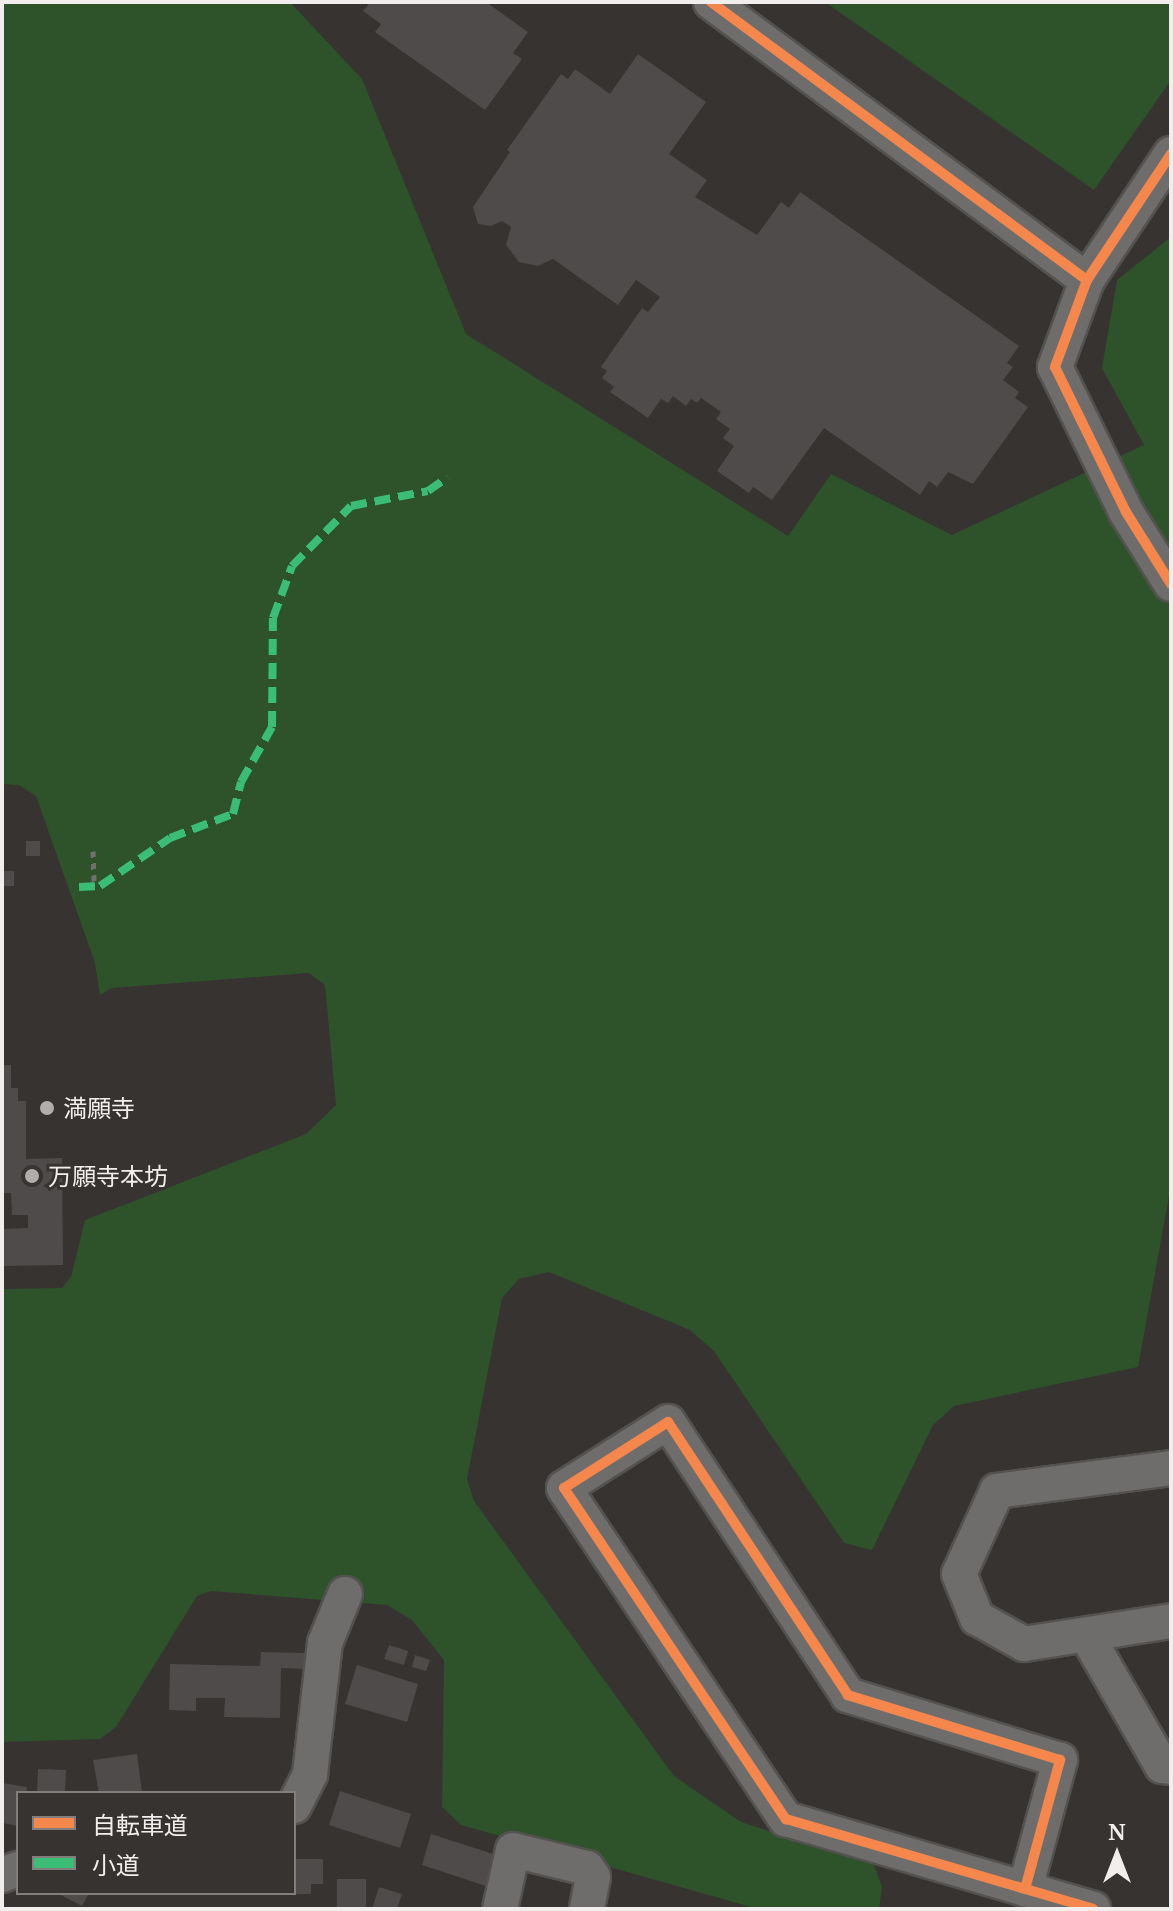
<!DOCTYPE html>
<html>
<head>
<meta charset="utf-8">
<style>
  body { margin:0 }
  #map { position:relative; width:1173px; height:1911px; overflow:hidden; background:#363331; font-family:"Noto Serif","Noto Sans JP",serif }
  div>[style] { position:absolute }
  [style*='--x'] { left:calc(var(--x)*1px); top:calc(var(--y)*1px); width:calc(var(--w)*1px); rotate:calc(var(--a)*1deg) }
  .green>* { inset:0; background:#2e5229 }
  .building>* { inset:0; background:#4e4b4a }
  .path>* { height:5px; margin-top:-2.5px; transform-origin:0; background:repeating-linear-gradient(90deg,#72706f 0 6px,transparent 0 12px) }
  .roads { filter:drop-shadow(2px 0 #545250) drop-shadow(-2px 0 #545250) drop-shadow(0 2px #545250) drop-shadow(0 -2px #545250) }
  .minor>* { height:34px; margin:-17px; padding:0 17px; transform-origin:17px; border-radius:17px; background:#6e6d6c }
  .quiet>* { height:8px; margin-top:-4px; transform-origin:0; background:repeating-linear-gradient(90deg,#3abd76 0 16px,transparent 0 24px) }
  .cycleway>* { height:10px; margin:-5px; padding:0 5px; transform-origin:5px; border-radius:5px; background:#f5874c }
  .dots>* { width:22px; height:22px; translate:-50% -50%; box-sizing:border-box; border:4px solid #373330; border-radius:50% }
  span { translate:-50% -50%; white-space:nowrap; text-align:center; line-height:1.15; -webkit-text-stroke:6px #373330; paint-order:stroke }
  .poi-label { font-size:24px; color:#f1eeed }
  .left { translate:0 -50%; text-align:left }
  .frame { position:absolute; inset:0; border:4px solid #f1eeed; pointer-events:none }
  .legend { position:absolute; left:16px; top:1791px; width:280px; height:104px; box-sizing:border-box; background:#373330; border:2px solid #817e7c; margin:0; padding:10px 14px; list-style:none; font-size:24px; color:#f1eeed }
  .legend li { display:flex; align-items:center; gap:16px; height:40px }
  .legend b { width:40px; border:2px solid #817e7c }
  .north { position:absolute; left:1077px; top:1815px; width:80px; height:80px; -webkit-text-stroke:6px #373330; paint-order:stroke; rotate:0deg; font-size:22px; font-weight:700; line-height:32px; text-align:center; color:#f1eeed }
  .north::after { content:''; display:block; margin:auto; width:28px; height:36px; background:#f1eeed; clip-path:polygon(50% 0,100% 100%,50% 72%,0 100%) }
</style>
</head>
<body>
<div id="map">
  <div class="green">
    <div style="clip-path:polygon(2px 2px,290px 2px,362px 79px,466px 334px,788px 536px,831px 474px,952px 535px,1144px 445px,1102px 368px,1117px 280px,1171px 237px,1171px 1185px,1138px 1367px,954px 1406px,933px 1425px,872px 1550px,844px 1543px,714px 1351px,690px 1330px,549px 1272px,519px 1279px,502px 1298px,467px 1479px,474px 1501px,674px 1776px,741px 1822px,874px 1865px,882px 1887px,879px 1909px,758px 1909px,461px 1825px,442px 1807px,444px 1660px,412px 1620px,387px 1605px,211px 1591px,197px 1596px,116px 1727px,100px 1739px,2px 1742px,2px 1289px,62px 1288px,71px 1277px,85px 1220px,306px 1134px,336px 1105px,325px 985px,309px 973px,112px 988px,100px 995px,95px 963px,36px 796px,19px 785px,2px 784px)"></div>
    <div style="clip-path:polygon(825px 2px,1171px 2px,1171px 80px,1094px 190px)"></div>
  </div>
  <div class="building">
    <div style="clip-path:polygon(365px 2px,486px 2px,528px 32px,513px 53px,522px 59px,485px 110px,375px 32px,381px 24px,363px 11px,368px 5px)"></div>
    <div style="clip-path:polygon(638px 54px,706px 102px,669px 154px,707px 180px,695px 197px,757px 235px,781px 202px,789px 208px,800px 192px,1019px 346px,1007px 363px,1013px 367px,1003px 380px,1019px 392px,1015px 398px,1028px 407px,973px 484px,948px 472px,937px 487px,929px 481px,920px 495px,824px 428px,772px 500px,753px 487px,749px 493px,717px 471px,734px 446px,723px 438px,730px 429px,716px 419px,721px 412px,701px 398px,697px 403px,691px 399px,686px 406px,673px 396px,668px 403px,661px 399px,648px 418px,610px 392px,614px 387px,602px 378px,607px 371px,601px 367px,642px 308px,648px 312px,660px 297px,636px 280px,618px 305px,553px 259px,538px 266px,519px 262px,506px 245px,511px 227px,502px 221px,491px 226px,478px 224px,473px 207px,510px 152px,507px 150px,561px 74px,568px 79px,575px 69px,610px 94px)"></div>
    <div style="clip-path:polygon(26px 841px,40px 841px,40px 856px,26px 856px)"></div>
    <div style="clip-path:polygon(2px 871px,14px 871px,14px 886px,2px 886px)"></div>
    <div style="clip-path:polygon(2px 1065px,11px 1065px,11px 1088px,18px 1088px,18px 1101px,26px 1101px,26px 1159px,62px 1158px,63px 1265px,2px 1266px,2px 1229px,28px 1228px,28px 1215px,12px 1215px,11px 1193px,2px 1193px)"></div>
    <div style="clip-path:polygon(389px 1645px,408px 1651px,404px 1665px,384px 1659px)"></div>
    <div style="clip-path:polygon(261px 1652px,306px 1653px,306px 1669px,281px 1668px,280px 1718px,224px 1717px,225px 1698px,196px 1698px,196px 1711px,169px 1710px,170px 1664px,260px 1666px)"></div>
    <div style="clip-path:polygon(415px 1655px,430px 1660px,426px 1671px,412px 1667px)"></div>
    <div style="clip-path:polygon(357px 1665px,418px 1684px,407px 1722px,345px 1704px)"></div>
    <div style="clip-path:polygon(137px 1754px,142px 1793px,99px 1793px,93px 1760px)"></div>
    <div style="clip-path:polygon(38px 1769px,66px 1770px,65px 1793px,37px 1793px)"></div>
    <div style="clip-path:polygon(2px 1783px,27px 1787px,26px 1793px,18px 1793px,18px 1826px,2px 1823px)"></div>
    <div style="clip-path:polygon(340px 1791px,411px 1814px,400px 1848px,329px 1825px)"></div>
    <div style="clip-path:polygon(431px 1834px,496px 1855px,486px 1886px,422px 1865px)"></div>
    <div style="clip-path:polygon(294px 1859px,323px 1859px,323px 1884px,311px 1884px,311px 1894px,294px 1894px)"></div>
    <div style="clip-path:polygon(337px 1879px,366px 1879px,366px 1909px,337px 1909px)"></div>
    <div style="clip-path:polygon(379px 1887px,402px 1894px,397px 1909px,372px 1909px)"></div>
    <div style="clip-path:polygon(57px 1893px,89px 1893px,82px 1906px)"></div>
  </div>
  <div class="path">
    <div style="--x:93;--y:851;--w:35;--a:88"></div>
  </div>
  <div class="roads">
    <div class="minor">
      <div style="--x:711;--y:2;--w:468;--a:36.5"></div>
      <div style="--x:1171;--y:154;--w:151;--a:123.7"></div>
      <div style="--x:1087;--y:280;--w:93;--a:110.2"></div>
      <div style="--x:1055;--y:367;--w:161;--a:63.9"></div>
      <div style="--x:1126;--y:512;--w:85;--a:58"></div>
      <div style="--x:1171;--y:1468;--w:176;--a:172.5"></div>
      <div style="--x:997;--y:1491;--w:91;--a:114.6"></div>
      <div style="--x:959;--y:1574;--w:48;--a:67.8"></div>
      <div style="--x:977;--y:1618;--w:54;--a:29"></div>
      <div style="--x:1024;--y:1644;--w:149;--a:-8.9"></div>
      <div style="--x:1087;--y:1636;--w:150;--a:60"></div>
      <div style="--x:1162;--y:1766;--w:9;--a:6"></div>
      <div style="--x:294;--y:1806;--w:36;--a:-63"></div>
      <div style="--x:310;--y:1774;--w:132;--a:-83.5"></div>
      <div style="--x:325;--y:1643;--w:53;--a:-67.8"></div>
      <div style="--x:2;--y:1875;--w:17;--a:-21"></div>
      <div style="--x:1025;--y:1889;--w:134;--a:-74.8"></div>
      <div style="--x:1060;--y:1760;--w:222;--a:-163"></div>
      <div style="--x:848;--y:1695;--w:327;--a:-123.4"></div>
      <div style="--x:668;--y:1422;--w:123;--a:147.6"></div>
      <div style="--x:564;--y:1488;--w:399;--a:56.2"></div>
      <div style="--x:786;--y:1819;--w:320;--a:16.3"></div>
      <div style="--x:500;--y:1909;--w:60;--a:-77.6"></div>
      <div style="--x:513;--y:1850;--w:76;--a:13.7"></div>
      <div style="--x:587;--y:1868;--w:11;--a:56"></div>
      <div style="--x:593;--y:1877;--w:33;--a:101"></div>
    </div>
  </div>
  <div class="quiet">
    <div style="--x:79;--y:887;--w:21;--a:-3"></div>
    <div style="--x:100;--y:886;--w:85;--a:-34.4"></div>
    <div style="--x:170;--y:838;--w:67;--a:-20.9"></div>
    <div style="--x:233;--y:814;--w:33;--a:-76"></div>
    <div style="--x:241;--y:782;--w:63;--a:-60.6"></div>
    <div style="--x:272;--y:727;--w:109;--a:-89.5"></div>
    <div style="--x:273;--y:618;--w:55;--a:-69.9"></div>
    <div style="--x:292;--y:566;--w:84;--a:-45.5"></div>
    <div style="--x:351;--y:506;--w:78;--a:-11"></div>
    <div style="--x:428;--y:491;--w:24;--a:-35"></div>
  </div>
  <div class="cycleway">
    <div style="--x:711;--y:2;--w:468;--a:36.5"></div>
    <div style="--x:1171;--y:154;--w:151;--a:123.7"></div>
    <div style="--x:1087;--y:280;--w:93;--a:110.2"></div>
    <div style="--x:1055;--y:367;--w:161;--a:63.9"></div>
    <div style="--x:1126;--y:512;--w:85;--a:58"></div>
    <div style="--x:1025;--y:1889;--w:134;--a:-74.8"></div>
    <div style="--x:1060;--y:1760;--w:222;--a:-163"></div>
    <div style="--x:848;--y:1695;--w:327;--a:-123.4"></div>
    <div style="--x:668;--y:1422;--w:123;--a:147.6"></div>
    <div style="--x:564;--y:1488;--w:399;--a:56.2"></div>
    <div style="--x:786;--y:1819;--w:320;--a:16.3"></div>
  </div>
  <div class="dots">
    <div style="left:47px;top:1108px;background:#b0adab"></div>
    <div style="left:32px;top:1176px;background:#b0adab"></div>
  </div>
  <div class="poi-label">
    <span class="left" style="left:63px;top:1108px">満願寺</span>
    <span class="left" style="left:48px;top:1176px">万願寺本坊</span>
  </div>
  <div class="frame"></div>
  <ul class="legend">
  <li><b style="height:10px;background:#f5874c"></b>自転車道</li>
  <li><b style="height:10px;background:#3abd76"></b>小道</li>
  </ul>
  <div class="north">N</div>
</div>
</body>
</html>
